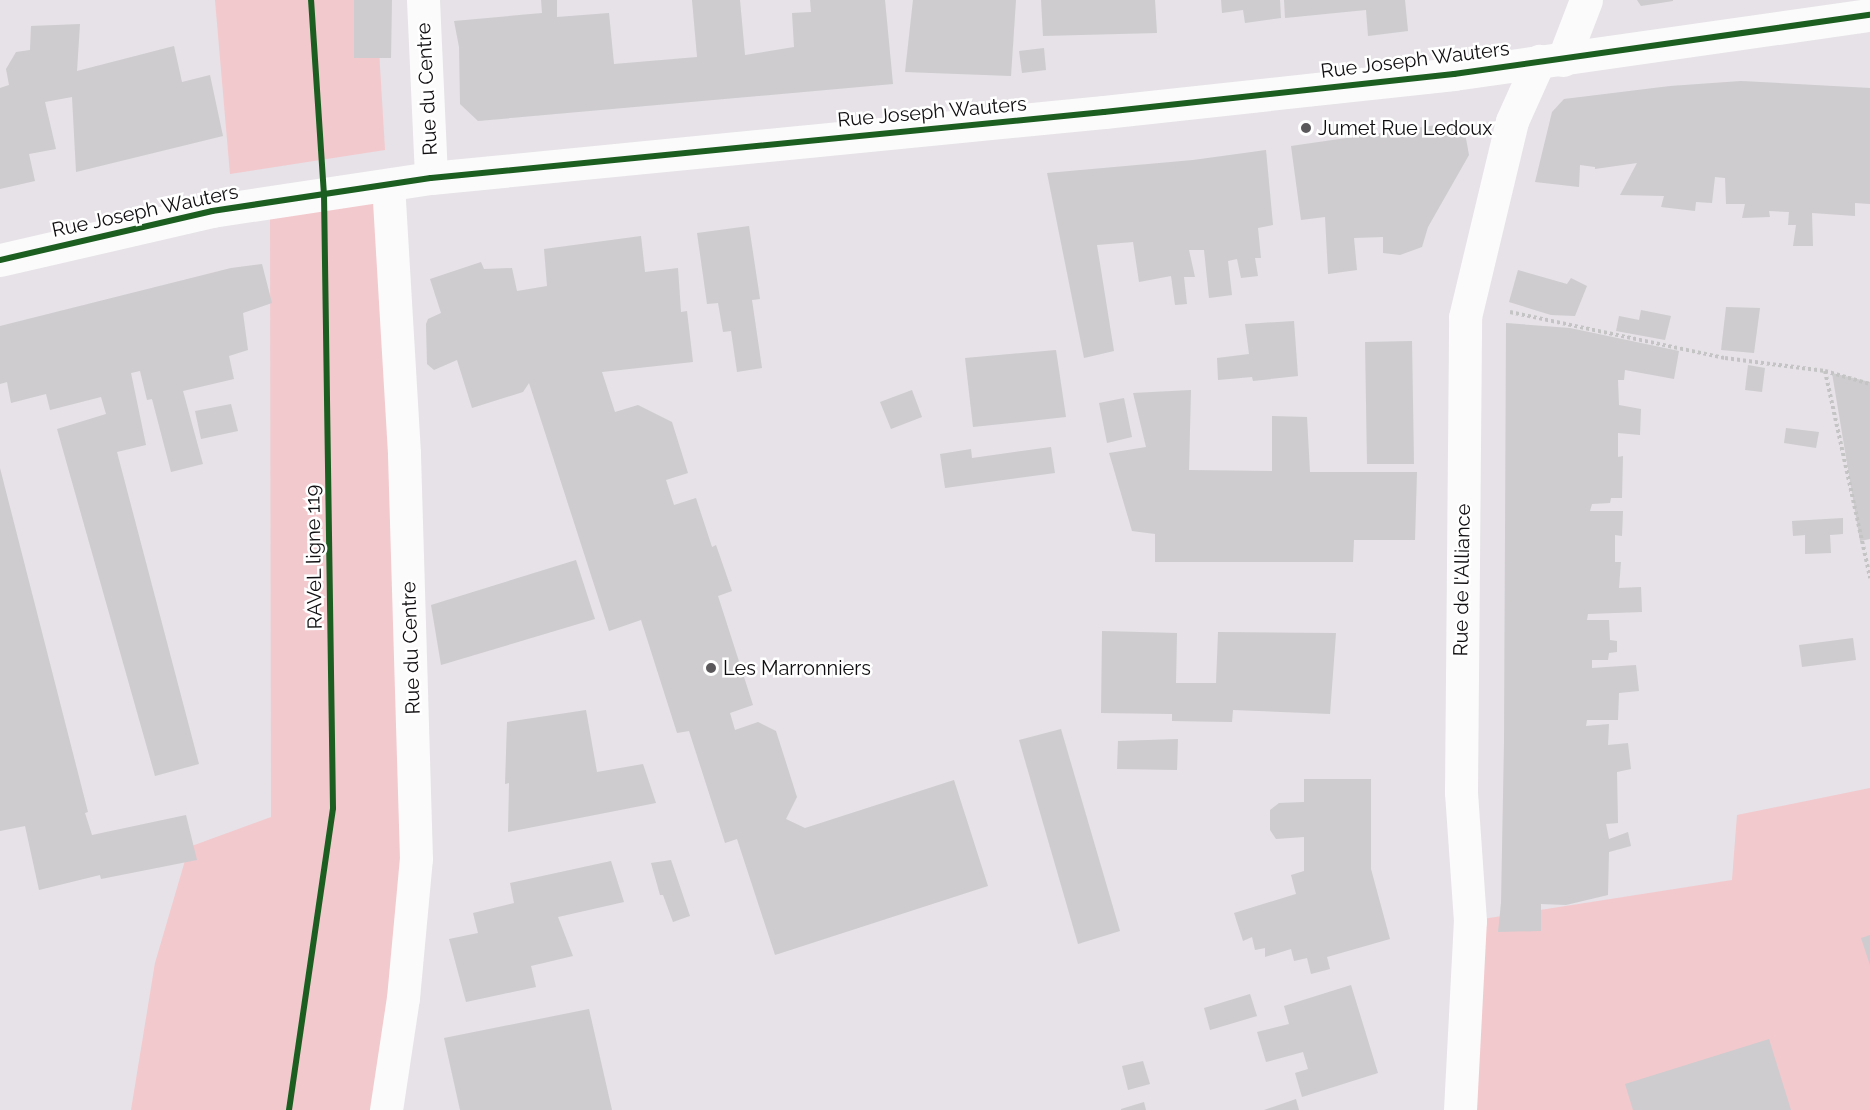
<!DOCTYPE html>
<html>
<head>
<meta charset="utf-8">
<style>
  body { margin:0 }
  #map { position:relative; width:1870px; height:1110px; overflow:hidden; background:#e6e2e7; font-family:Raleway,sans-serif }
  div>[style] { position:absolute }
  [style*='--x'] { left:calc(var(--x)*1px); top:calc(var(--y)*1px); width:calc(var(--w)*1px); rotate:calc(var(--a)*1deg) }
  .green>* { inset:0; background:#f2c9cd }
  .building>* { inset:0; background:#cecccf }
  .path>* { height:4px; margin-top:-2px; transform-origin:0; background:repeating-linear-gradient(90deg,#c4c4c5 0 3px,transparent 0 6px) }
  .minor>* { height:33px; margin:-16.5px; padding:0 16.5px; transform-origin:16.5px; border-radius:16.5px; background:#fbfbfb }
  .cycleway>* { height:6px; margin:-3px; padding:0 3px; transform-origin:3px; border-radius:3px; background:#1b5e20 }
  .dots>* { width:16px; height:16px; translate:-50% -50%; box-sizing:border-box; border:3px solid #fff; border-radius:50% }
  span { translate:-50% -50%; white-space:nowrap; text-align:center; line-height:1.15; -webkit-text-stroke:5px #fff; paint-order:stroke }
  .street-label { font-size:20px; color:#100e10 }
  .poi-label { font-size:20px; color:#100e10 }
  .left { translate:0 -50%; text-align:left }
</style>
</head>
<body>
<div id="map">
  <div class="green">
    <div style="clip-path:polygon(215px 0,376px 0,385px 150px,230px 174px)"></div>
    <div style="clip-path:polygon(388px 185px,406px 973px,383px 1110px,131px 1110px,155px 963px,189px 847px,271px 817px,270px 203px)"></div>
    <div style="clip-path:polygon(1870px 788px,1870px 1110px,1466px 1110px,1470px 921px,1732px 880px,1737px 815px)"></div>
  </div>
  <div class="building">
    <div style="clip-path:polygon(354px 0,392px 0,391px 58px,354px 58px)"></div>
    <div style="clip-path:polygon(541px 0,557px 0,557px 17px,609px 13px,614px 64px,697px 57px,692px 0,740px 0,745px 55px,794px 47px,792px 13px,811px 12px,810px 0,885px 0,893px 84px,478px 121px,460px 104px,459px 47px,454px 21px,542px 13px)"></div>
    <div style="clip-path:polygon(913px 0,1016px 0,1011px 76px,905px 72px)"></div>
    <div style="clip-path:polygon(1041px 0,1155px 0,1157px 33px,1043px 36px)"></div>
    <div style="clip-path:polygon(1221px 0,1280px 0,1281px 18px,1245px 23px,1243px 10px,1222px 13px)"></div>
    <div style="clip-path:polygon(1284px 0,1405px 0,1408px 31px,1368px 36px,1366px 10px,1285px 18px)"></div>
    <div style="clip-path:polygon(1637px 0,1673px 0,1673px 1px,1641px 6px)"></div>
    <div style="clip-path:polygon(80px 24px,77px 71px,174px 46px,182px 82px,210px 75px,223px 136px,76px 172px,72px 97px,45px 102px,56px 149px,29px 154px,35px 181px,0 189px,0 88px,9px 85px,6px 69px,16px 52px,30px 50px,31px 26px)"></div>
    <div style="clip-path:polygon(1044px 48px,1046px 70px,1022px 73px,1019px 51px)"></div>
    <div style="clip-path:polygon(1741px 81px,1870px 88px,1870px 204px,1855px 203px,1855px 216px,1812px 213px,1813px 246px,1793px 246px,1796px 225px,1788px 225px,1789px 212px,1769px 211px,1770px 217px,1742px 218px,1745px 204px,1726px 204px,1725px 178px,1715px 177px,1712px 203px,1696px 202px,1695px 211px,1661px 207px,1664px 196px,1620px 195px,1637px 163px,1595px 169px,1595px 167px,1580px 165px,1579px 187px,1535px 182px,1552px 112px,1564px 99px,1670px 86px)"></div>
    <div style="clip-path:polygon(1450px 123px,1465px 133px,1469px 155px,1428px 227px,1422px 247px,1400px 255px,1383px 253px,1383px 237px,1354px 238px,1357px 270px,1328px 274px,1325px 217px,1301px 220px,1291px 146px)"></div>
    <div style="clip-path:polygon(1266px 150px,1273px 225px,1258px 228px,1261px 258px,1255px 258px,1258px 276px,1241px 278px,1237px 259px,1228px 261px,1232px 295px,1209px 298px,1204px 250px,1189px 250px,1195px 277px,1184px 277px,1187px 304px,1175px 305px,1171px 276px,1139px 282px,1133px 242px,1097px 245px,1114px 351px,1084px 358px,1047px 173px,1193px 160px)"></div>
    <div style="clip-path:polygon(749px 226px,760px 299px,752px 300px,762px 368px,737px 372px,731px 331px,723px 332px,718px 303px,707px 304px,697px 233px)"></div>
    <div style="clip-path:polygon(641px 236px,645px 272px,678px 268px,681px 312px,687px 311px,693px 362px,602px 372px,615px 412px,638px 405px,672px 422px,688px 473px,666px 480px,674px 505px,696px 498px,712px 547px,716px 545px,732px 591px,718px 596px,753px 705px,730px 713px,735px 730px,758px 722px,776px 731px,797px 797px,786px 819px,805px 828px,954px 780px,988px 886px,775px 955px,737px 839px,725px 843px,689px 731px,677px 733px,641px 620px,609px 631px,529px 383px,523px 392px,472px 408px,457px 360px,434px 370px,427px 364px,426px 324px,428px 319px,441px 313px,430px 279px,481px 262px,484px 269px,512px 268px,517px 291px,547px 286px,544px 249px)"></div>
    <div style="clip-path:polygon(262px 264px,272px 303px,243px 313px,248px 350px,229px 356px,234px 379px,183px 391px,203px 464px,171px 472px,152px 399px,147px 400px,140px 371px,131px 373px,146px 445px,117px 452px,199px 764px,155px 776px,57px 429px,106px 414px,101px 397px,50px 410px,46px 394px,11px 403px,7px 382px,0 384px,0 326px,231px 268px)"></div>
    <div style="clip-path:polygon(1518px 270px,1567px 284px,1571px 278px,1587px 286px,1575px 316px,1551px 315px,1509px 302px)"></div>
    <div style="clip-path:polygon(1726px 307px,1760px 308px,1754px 353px,1721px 350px)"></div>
    <div style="clip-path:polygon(1641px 310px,1671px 316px,1665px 340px,1616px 331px,1619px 316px,1639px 320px)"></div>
    <div style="clip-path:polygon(1294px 321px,1298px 376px,1253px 381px,1252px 377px,1218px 380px,1217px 358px,1249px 354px,1245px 324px)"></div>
    <div style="clip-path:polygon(1506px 323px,1570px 328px,1679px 351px,1674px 379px,1625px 370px,1624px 380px,1618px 380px,1619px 405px,1641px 409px,1640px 435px,1618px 433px,1618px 457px,1623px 456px,1622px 498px,1611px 498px,1610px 503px,1592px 504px,1590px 511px,1623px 511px,1622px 536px,1615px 535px,1615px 562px,1621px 562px,1619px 588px,1641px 587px,1642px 612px,1588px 614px,1587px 620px,1609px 620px,1610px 640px,1617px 641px,1617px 652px,1609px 653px,1608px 660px,1592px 660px,1592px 668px,1636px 665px,1639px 691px,1619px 693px,1618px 720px,1587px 720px,1586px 726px,1609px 724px,1608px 745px,1628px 743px,1631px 769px,1617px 772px,1618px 823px,1606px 824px,1609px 839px,1628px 832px,1631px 846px,1609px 852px,1608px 895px,1566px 905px,1541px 904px,1541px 931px,1498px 932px,1501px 903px,1504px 742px)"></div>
    <div style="clip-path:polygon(1412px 341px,1414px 464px,1367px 464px,1365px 342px)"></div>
    <div style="clip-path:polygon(1056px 350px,1066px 417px,973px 427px,965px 358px)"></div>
    <div style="clip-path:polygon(1748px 365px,1765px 368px,1762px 392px,1745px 390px)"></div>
    <div style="clip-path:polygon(1832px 373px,1870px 382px,1870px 539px,1860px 541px)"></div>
    <div style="clip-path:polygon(912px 390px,922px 417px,891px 429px,880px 402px)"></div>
    <div style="clip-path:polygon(1191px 390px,1189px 470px,1272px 471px,1272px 416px,1307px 417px,1310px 472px,1417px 472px,1415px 540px,1354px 540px,1353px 562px,1155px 562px,1155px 534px,1132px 531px,1109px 453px,1146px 447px,1133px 393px)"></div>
    <div style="clip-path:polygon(1124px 398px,1132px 437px,1107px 443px,1099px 403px)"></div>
    <div style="clip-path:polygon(231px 404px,238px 431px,201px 439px,195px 411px)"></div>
    <div style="clip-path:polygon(1786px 428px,1819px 432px,1816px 448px,1784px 443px)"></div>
    <div style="clip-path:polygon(1051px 447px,1055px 473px,945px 488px,940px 454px,971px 449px,972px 458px)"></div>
    <div style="clip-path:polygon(0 468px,88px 812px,85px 813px,92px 835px,186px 815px,197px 860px,101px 879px,100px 875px,39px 890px,25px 826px,0 831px)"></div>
    <div style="clip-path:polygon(1843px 518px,1843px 534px,1830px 535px,1831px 553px,1805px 554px,1805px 535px,1793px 536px,1792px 521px)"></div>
    <div style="clip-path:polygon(576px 560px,595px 619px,441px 665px,431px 605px)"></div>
    <div style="clip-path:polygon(1102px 631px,1177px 633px,1176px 683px,1216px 683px,1218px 632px,1336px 633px,1330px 714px,1233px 710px,1232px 722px,1172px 721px,1172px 714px,1101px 713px)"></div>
    <div style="clip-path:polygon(1853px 638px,1856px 660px,1802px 667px,1799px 645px)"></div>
    <div style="clip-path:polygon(586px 710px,597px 772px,643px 764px,656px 803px,508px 832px,509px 783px,505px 784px,507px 722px)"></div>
    <div style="clip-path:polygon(1061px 729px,1120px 931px,1078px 944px,1019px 740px)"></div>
    <div style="clip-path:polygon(1178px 739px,1177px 770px,1117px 769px,1118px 741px)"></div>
    <div style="clip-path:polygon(1304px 779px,1371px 779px,1371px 869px,1390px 939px,1327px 957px,1330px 969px,1311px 974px,1307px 958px,1294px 961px,1291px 949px,1265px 957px,1265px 948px,1255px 950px,1252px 937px,1243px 941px,1234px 913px,1296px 894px,1291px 875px,1304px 871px,1304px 837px,1276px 839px,1270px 830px,1270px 810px,1279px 803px,1304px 802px)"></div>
    <div style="clip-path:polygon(671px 860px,690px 916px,673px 922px,663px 895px,660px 895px,651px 863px)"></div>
    <div style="clip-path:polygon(611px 861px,624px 902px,558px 917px,573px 956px,531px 966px,536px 987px,466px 1002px,449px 939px,478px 933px,473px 913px,514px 903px,510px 883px)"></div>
    <div style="clip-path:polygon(1870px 935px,1870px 965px,1861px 938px)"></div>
    <div style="clip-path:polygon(1351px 985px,1378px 1073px,1302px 1097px,1295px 1073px,1308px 1069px,1303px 1052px,1266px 1062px,1257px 1032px,1289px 1024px,1284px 1006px)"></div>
    <div style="clip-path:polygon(1250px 994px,1257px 1016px,1210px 1030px,1204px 1008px)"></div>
    <div style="clip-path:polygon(589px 1009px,612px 1110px,460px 1110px,444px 1038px)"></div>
    <div style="clip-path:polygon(1769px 1039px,1791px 1110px,1633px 1110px,1625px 1084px)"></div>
    <div style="clip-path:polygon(1143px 1061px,1150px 1084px,1128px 1090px,1122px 1066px)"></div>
    <div style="clip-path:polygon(1296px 1099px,1299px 1110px,1264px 1110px)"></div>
    <div style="clip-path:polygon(1144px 1102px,1146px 1110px,1121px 1110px,1121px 1109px)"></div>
  </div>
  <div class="path">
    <div style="--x:1510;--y:312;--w:220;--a:12.1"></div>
    <div style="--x:1725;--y:358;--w:101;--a:7.4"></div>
    <div style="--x:1825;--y:371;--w:47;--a:16.1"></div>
    <div style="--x:1825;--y:371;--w:212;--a:77.7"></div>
  </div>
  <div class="minor">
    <div style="--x:423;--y:0;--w:178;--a:87.4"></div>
    <div style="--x:1563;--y:60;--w:64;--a:-69"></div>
    <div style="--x:0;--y:260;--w:218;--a:-13"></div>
    <div style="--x:212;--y:211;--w:221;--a:-8.6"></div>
    <div style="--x:431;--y:178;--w:676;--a:-5.6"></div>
    <div style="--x:1104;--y:112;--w:352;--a:-6.2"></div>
    <div style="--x:1454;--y:74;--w:420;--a:-8.1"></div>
    <div style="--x:386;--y:1110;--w:113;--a:-81.4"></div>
    <div style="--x:403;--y:998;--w:140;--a:-84.7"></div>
    <div style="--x:416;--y:859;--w:406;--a:-91.7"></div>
    <div style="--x:404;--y:453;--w:268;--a:-93.4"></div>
    <div style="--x:1460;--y:1110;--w:189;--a:-87"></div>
    <div style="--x:1470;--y:921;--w:129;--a:-94"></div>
    <div style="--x:1461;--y:792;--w:475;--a:-89.5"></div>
    <div style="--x:1465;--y:317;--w:202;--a:-76.5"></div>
    <div style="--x:1512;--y:121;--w:66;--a:-65.8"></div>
  </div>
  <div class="cycleway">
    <div style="--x:0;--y:260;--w:218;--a:-13"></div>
    <div style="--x:212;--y:211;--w:221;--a:-8.6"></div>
    <div style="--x:431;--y:178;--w:676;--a:-5.6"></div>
    <div style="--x:1104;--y:112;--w:352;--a:-6.2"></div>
    <div style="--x:1454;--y:74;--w:420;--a:-8.1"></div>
    <div style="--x:289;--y:1110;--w:305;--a:-81.7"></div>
    <div style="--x:333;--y:808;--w:613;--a:-90.84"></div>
    <div style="--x:324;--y:195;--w:195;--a:-93.8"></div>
  </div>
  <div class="dots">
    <div style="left:1306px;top:128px;background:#5b585b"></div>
    <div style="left:711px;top:668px;background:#5b585b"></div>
  </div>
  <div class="street-label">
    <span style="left:1415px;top:60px;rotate:-7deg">Rue Joseph Wauters</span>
    <span style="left:427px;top:89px;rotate:-93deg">Rue du Centre</span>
    <span style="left:932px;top:112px;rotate:-5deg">Rue Joseph Wauters</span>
    <span style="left:145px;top:211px;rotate:-12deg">Rue Joseph Wauters</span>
    <span style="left:314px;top:557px;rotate:-91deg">RAVeL ligne 119</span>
    <span style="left:1462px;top:580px;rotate:-89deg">Rue de l'Alliance</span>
    <span style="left:411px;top:648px;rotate:-92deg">Rue du Centre</span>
  </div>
  <div class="poi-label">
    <span class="left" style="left:1318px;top:128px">Jumet Rue Ledoux</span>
    <span class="left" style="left:723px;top:668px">Les Marronniers</span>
  </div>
</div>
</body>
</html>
